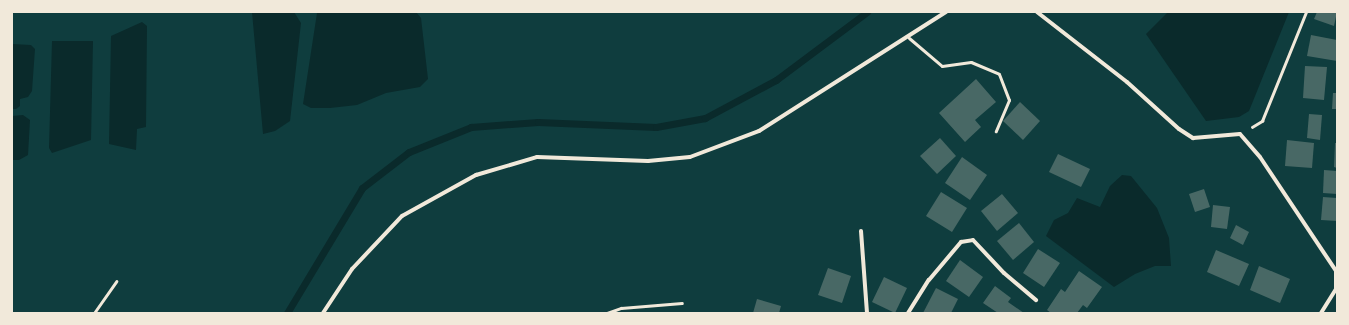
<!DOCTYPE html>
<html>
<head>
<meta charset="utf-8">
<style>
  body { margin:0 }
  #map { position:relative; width:1349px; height:325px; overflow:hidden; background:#0f3d3e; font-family:Manrope,sans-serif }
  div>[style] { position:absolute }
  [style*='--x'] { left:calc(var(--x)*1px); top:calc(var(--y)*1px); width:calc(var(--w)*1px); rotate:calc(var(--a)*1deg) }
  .water>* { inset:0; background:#0a2a2b }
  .stream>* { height:7px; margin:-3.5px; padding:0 3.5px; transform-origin:3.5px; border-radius:3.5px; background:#0a2a2b }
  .building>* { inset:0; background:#486865 }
  .path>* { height:2.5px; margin:-1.25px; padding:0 1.25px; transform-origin:1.25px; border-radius:1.25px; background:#f1e9da }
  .service>* { height:3px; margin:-1.5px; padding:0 1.5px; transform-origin:1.5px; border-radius:1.5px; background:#f1e9da }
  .minor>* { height:4px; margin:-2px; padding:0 2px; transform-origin:2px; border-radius:2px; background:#f1e9da }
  span { translate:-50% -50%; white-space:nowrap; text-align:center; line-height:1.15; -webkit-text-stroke:3px #f1e9da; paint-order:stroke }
  .frame { position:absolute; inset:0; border:13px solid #f1e9da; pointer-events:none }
</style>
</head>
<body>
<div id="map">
  <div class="water">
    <div style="clip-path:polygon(252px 12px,294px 12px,301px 23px,290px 121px,275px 131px,263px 134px)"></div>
    <div style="clip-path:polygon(416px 12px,421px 18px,428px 79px,420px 87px,386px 93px,357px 105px,330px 108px,311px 108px,303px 104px,317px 13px)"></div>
    <div style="clip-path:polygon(1168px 12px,1289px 12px,1249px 111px,1239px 117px,1206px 121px,1146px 34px)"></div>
    <div style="clip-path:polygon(142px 22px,147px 26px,146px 127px,137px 129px,136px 150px,109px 144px,111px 36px)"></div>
    <div style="clip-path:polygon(52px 41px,93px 41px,91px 140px,52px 153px,49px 148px)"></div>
    <div style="clip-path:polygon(12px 44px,31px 45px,35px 49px,32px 91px,28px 97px,20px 99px,20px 106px,16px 109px,12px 109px)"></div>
    <div style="clip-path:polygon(23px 115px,30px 120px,28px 155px,19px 160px,12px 160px,12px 116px)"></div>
    <div style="clip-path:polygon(1122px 175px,1131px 176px,1157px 208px,1169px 238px,1171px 266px,1155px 266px,1135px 274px,1114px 287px,1046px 236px,1054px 220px,1068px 213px,1077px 198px,1100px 207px,1110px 186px)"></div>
  </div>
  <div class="stream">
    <div style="--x:287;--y:313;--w:146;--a:-59"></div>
    <div style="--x:362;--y:188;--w:59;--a:-37.5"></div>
    <div style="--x:409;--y:152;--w:67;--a:-22"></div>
    <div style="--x:471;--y:127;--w:67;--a:-4.3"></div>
    <div style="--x:538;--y:122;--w:118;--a:2.4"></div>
    <div style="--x:656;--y:127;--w:50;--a:-10.4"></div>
    <div style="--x:705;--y:118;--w:81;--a:-28.2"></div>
    <div style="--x:776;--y:80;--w:114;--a:-36.8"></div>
  </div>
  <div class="building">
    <div style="clip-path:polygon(1317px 12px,1337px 12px,1334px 26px,1314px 19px)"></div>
    <div style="clip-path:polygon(1311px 35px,1337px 40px,1337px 61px,1307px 56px)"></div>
    <div style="clip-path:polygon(1305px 66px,1327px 67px,1324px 100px,1303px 98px)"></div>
    <div style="clip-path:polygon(976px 79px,996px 102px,975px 120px,981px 127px,965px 142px,939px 113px)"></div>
    <div style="clip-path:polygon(1333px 93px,1337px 93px,1337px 109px,1332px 109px)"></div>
    <div style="clip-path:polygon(1020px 102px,1040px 121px,1023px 140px,1003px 121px)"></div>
    <div style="clip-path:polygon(1309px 114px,1322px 115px,1320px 140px,1307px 138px)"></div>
    <div style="clip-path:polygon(940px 138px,956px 156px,937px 174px,920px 156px)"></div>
    <div style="clip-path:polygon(1287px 140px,1314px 143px,1312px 168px,1285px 166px)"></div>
    <div style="clip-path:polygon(1335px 143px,1337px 143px,1337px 168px,1334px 167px)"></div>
    <div style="clip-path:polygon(1058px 154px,1090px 169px,1081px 187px,1049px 172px)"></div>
    <div style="clip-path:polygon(962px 157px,987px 175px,970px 200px,945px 183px)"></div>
    <div style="clip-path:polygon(1324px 170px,1337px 171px,1337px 194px,1323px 193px)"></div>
    <div style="clip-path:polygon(1204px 189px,1210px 207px,1195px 212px,1189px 194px)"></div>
    <div style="clip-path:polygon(941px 192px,967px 208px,952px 232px,926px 216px)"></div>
    <div style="clip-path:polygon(1002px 194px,1018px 213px,997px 231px,981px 211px)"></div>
    <div style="clip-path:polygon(1323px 197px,1337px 198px,1337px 221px,1321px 220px)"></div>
    <div style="clip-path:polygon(1213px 205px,1230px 207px,1227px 229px,1211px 227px)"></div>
    <div style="clip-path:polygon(1019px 223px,1034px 242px,1013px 260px,997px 241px)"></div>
    <div style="clip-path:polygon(1236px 225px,1249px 232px,1243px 245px,1230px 238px)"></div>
    <div style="clip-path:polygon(1038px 249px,1060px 263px,1044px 287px,1023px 273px)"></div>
    <div style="clip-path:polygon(1216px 250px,1249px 264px,1239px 286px,1207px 272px)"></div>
    <div style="clip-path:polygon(960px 260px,983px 277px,969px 297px,946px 281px)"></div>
    <div style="clip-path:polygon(1259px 266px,1290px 279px,1280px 303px,1250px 290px)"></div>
    <div style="clip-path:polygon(828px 268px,851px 276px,842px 303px,818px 295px)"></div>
    <div style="clip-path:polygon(1079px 271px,1102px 287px,1087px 308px,1083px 305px,1077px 313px,1051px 313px,1047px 310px,1061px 289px,1065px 292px)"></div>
    <div style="clip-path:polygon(884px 277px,907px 288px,895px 313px,872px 302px)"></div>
    <div style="clip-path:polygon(995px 286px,1011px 298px,1008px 302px,1024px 313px,998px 313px,983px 303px)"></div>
    <div style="clip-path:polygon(936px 288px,958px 299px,951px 313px,923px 313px)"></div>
    <div style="clip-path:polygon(757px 299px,781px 306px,779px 313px,753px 313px)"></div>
  </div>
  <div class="path">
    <div style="--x:1252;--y:127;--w:12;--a:-31"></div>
    <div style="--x:1262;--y:121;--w:118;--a:-68"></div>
  </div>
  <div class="service">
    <div style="--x:909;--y:38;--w:43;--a:40.3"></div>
    <div style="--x:942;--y:66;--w:29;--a:-8"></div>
    <div style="--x:971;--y:62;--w:30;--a:23"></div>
    <div style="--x:999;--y:74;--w:28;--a:69"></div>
    <div style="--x:1009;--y:100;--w:34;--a:113"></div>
    <div style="--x:94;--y:313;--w:39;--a:-55"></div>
    <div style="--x:607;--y:313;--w:15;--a:-20"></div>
    <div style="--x:621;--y:308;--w:61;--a:-4.7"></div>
  </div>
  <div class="minor">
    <div style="--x:1037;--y:12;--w:114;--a:37.9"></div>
    <div style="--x:1127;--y:82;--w:70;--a:42.1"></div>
    <div style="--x:1179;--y:129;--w:17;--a:33"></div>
    <div style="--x:1193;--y:138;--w:47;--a:-4.9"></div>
    <div style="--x:1240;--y:134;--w:30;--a:49"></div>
    <div style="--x:1260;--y:157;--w:137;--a:56.3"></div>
    <div style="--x:1336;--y:271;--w:18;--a:90"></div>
    <div style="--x:1336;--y:289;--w:28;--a:122"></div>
    <div style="--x:861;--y:231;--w:82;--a:85.8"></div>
    <div style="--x:323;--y:313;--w:53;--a:-56.6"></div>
    <div style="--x:352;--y:269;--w:73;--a:-46.7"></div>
    <div style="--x:402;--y:216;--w:85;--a:-29"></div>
    <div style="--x:476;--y:175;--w:64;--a:-16.4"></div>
    <div style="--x:537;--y:157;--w:111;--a:2.1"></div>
    <div style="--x:648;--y:161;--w:42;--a:-5.4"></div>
    <div style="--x:690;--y:157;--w:74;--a:-20.6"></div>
    <div style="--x:759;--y:131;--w:222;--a:-32.5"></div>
    <div style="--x:908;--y:313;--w:39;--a:-58"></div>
    <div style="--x:929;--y:280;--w:50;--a:-49.9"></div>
    <div style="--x:961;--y:242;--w:12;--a:-9"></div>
    <div style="--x:973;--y:240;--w:45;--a:46.8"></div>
    <div style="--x:1004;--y:273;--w:42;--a:40.2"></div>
  </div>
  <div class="frame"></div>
</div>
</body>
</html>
